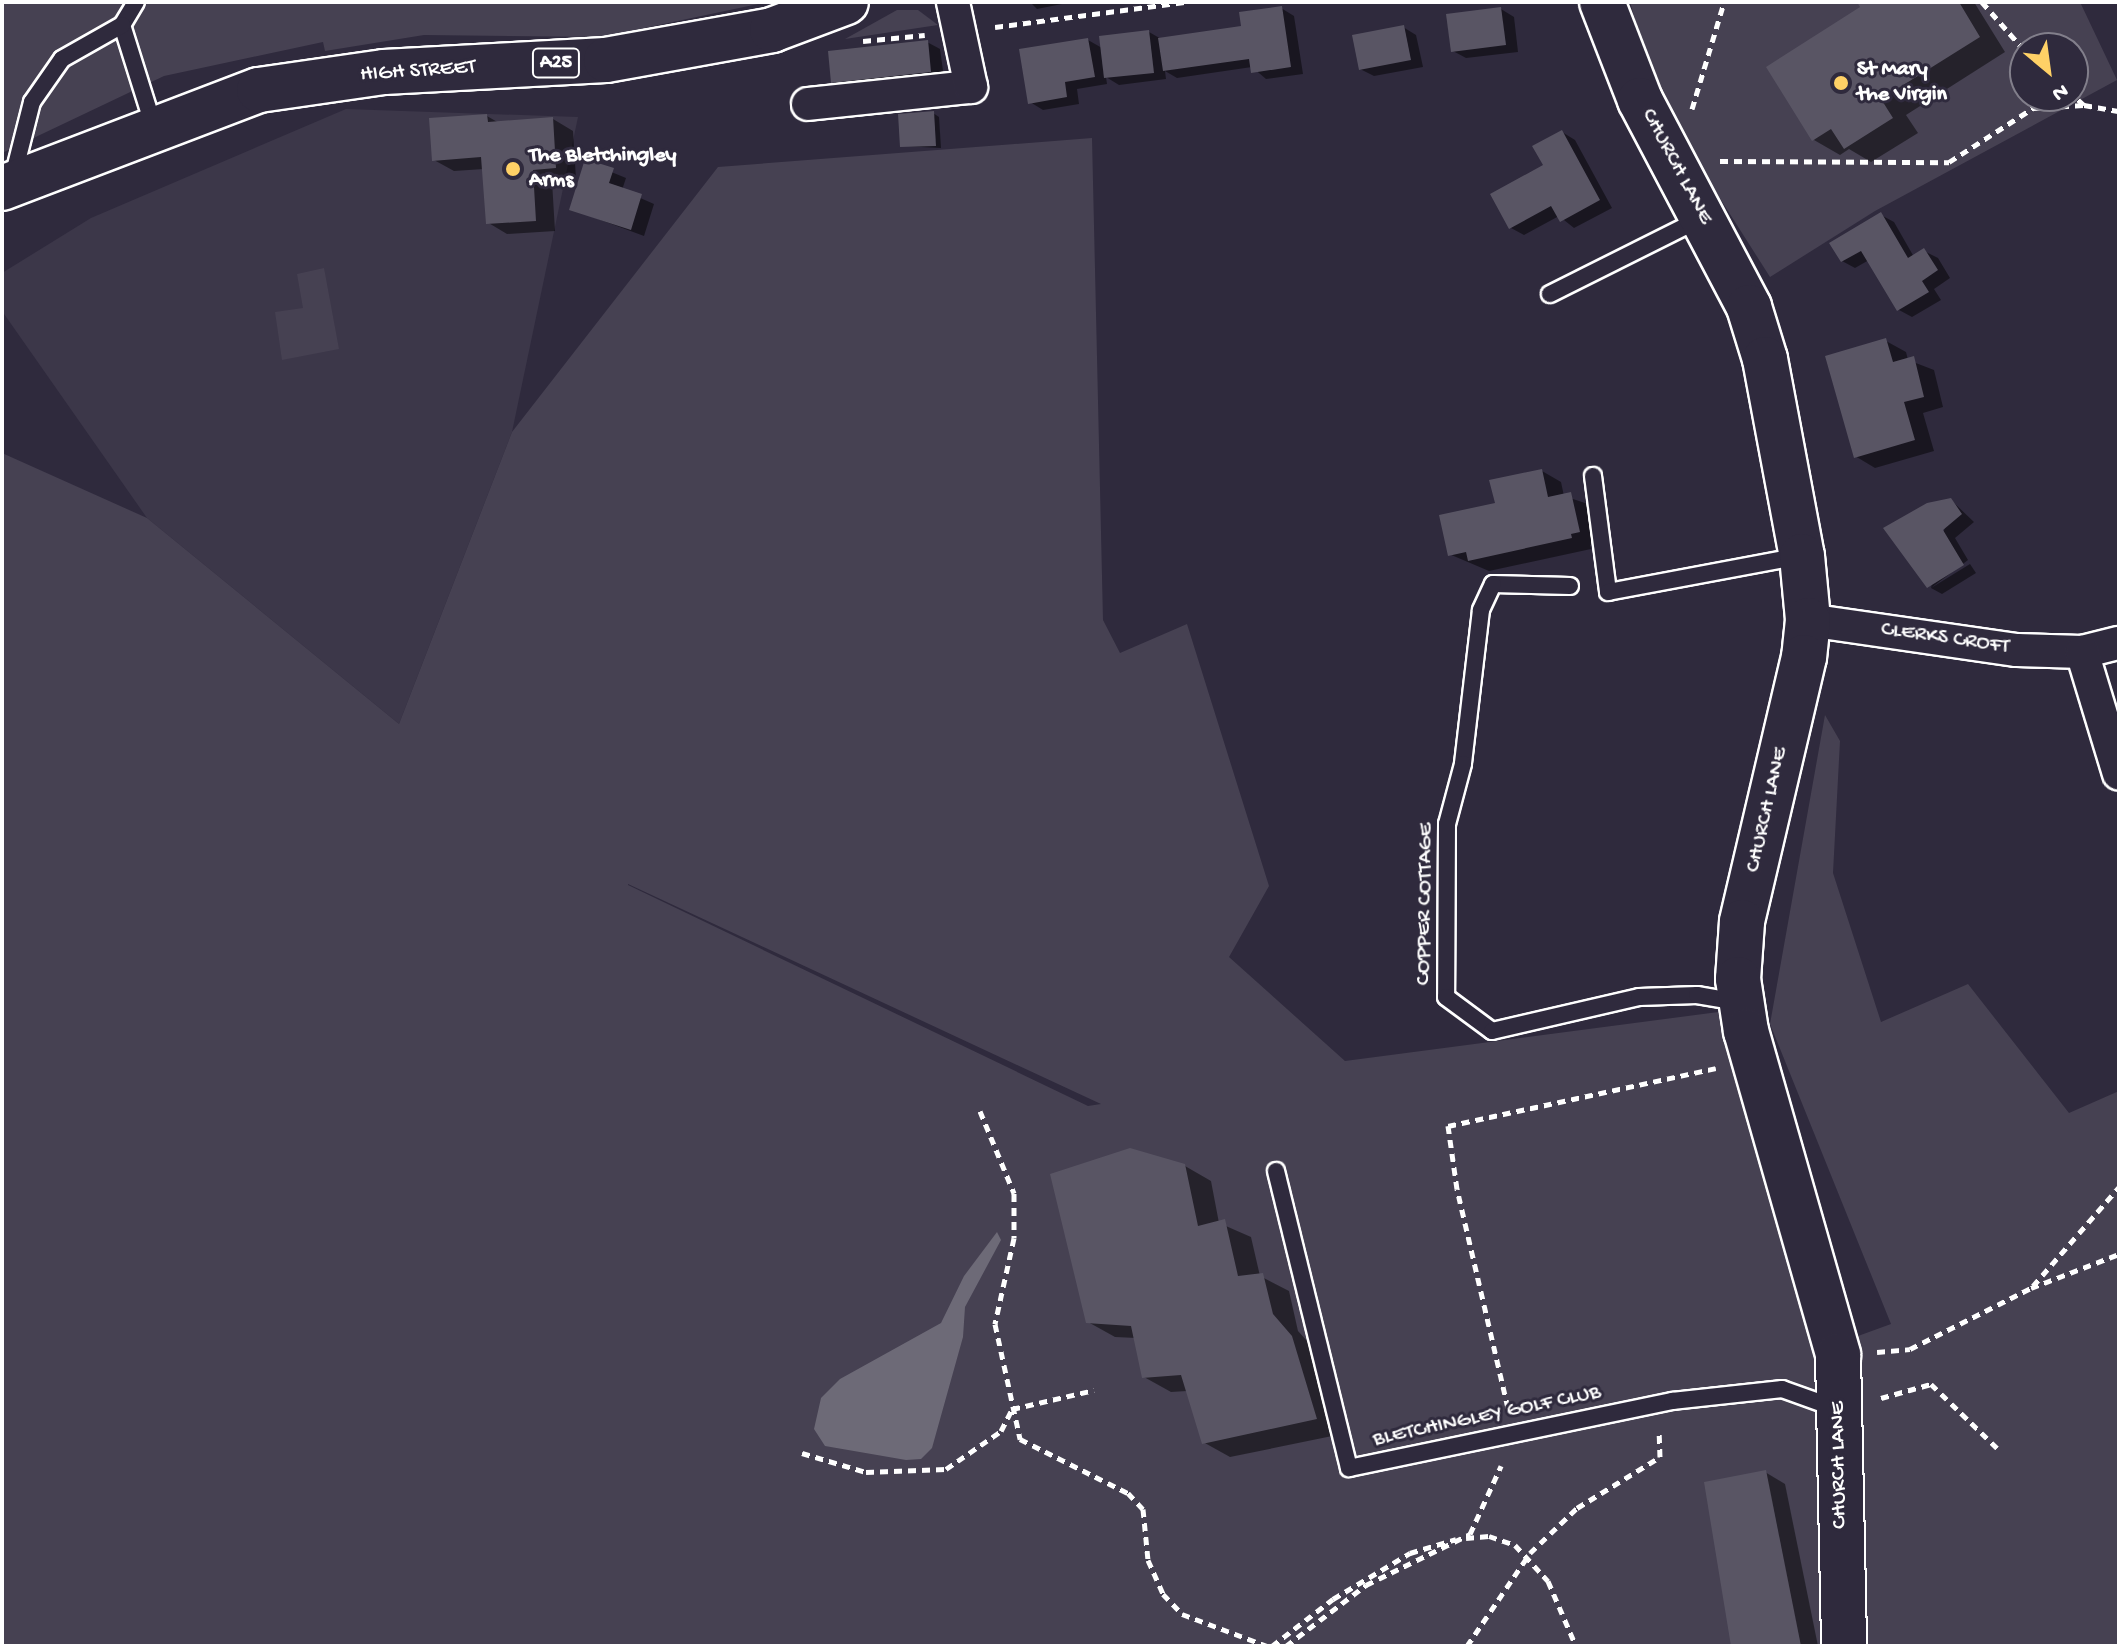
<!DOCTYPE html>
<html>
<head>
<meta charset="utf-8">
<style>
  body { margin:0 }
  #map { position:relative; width:2121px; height:1648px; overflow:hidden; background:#2f2a3d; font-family:"Gochi Hand",sans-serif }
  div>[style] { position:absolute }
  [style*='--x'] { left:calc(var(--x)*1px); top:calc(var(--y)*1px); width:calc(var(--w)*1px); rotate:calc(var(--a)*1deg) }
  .built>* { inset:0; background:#3c3749 }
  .green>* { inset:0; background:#464152 }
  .water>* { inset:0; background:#6d6a77 }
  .shadow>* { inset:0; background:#0007 }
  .building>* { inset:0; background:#595564 }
  .path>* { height:5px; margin-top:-2.5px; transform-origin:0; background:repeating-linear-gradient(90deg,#fff 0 8px,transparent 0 14px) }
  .roads { filter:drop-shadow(2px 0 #fff) drop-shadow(-2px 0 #fff) drop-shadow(0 2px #fff) drop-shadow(0 -2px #fff) }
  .lane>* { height:16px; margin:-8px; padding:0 8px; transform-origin:8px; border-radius:8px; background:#2f2a3d }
  .street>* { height:32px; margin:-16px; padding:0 16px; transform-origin:16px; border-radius:16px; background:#2f2a3d }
  .secondary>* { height:44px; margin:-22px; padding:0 22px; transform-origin:22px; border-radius:22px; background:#2f2a3d }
  .primary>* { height:44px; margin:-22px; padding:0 22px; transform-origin:22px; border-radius:22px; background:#2f2a3d }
  .dots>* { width:22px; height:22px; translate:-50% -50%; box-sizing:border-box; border:4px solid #2f2a3d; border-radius:50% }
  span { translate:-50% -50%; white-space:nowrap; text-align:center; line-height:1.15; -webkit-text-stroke:6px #2f2a3d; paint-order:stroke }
  .shield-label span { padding:2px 6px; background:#2f2a3d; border:2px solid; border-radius:6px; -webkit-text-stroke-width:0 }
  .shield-label { font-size:20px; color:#fff; font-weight:700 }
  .poi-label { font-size:22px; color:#fff; font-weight:700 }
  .left { translate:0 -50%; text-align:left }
  .street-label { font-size:22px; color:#fff }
  .frame { position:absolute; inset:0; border:4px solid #fff; pointer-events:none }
  .north { position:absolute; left:2009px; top:32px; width:80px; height:80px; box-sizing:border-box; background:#2f2a3d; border:2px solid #827f8b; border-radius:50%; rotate:151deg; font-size:22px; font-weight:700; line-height:32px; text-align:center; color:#fff }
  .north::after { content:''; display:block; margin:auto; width:28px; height:36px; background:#ffd166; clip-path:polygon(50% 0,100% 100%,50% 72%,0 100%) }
</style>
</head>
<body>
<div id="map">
  <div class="built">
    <div style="clip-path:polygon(346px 109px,578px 117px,512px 432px,399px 724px,147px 518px,2px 311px,2px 273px,91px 218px)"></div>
  </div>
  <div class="green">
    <div style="clip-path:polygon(2px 2px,767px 2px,602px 37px,424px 35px,325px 51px,323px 42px,164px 76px,2px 153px)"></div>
    <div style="clip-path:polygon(evenodd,1630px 2px,2080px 2px,2117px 80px,1875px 211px,1770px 277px,1660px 104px,1630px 2px,2025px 48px,2073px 48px,2073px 96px,2025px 96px,2025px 48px)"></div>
    <div style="clip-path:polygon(897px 10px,918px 10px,938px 25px,845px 39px)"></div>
    <div style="clip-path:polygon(evenodd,1092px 138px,1103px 620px,1120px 653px,1187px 624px,1269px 886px,1229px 957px,1345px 1061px,1726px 1011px,1858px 1336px,1891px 1324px,1770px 1024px,1825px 715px,1840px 741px,1833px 873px,1881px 1022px,1968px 984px,2069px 1113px,2119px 1091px,2119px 1646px,2px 1646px,2px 453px,147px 518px,399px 724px,512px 432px,718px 167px,1092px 138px,628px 885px,628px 884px,1101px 1104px,1088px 1106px,628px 885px)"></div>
    <div style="clip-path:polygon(324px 268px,339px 349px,282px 360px,275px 312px,303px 308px,297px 274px)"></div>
  </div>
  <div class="water">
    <div style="clip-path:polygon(997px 1232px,1001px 1240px,965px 1307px,963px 1337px,932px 1448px,921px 1459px,906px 1460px,825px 1446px,814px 1429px,821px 1398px,840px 1379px,941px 1323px,964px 1276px)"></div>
  </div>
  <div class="shadow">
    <div style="clip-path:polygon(1030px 2px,1072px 2px,1037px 9px)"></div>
    <div style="clip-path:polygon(1859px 2px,1974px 2px,2005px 52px,1906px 115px,1918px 133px,1871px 162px,1849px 149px,1840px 155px,1814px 140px,1863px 8px)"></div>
    <div style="clip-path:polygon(1281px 8px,1294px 16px,1303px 74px,1266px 79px,1252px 67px,1177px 78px,1165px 71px,1166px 79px,1119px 85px,1106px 77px,1107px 84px,1077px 89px,1079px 104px,1043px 110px,1030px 102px,1088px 40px,1102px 48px,1149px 32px,1163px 40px,1244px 28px)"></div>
    <div style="clip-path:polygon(1501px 9px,1514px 17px,1518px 52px,1466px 58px,1453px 51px)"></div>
    <div style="clip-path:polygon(1403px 27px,1416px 35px,1423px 67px,1374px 76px,1360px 69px)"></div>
    <div style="clip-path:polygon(927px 42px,940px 49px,944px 78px,846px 89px,833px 81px)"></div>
    <div style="clip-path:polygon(933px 113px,939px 117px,941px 148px,902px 146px)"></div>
    <div style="clip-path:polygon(487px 116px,499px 123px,553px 119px,573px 131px,576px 179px,552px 181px,555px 231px,507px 234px,487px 222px,484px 169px,454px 171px,434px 160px)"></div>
    <div style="clip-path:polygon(1562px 132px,1575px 140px,1612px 208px,1574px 228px,1559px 216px,1524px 235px,1511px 228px)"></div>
    <div style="clip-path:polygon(587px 162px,626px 178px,622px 190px,654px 204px,644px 236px,571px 209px)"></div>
    <div style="clip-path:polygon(1881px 215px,1894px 222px,1914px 257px,1924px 251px,1938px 258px,1950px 278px,1934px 289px,1941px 300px,1912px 317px,1899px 310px,1869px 260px,1855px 268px,1842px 261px)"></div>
    <div style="clip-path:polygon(1886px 341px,1906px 352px,1908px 360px,1934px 370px,1943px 407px,1923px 413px,1934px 451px,1875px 468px,1855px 456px)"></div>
    <div style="clip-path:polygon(1542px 471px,1561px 482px,1564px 496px,1591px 505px,1599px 542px,1590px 545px,1591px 549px,1489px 571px,1449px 554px,1497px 504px)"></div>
    <div style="clip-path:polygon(1951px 500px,1974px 522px,1955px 538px,1968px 560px,1931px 588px)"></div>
    <div style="clip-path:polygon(1970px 564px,1976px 573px,1942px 594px,1931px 588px)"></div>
    <div style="clip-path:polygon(1185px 1166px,1211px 1181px,1219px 1223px,1251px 1237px,1260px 1276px,1289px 1291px,1298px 1331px,1318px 1353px,1342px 1434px,1230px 1457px,1203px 1442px,1187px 1391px,1171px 1392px,1144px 1377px,1136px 1338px,1115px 1337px,1088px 1322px)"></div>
    <div style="clip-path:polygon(1765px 1472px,1785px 1484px,1818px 1646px,1733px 1646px)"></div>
  </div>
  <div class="building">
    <div style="clip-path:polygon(1857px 2px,1959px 2px,1980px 37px,1881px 99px,1893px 118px,1844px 149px,1831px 129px,1812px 141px,1766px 67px,1860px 7px)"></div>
    <div style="clip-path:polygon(1282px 6px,1291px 67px,1251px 73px,1249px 59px,1163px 71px,1158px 38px,1241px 26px,1239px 12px)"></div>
    <div style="clip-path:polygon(1501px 7px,1506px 45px,1451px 52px,1446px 14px)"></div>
    <div style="clip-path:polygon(1404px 25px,1411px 60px,1359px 70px,1352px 35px)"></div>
    <div style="clip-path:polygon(1149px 30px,1154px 73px,1104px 78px,1099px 36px)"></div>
    <div style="clip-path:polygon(1088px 38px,1095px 77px,1065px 82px,1067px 97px,1028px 104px,1019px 49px)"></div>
    <div style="clip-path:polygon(928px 40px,931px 72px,831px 83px,828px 51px)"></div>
    <div style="clip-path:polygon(934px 111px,936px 146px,900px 147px,898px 114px)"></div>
    <div style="clip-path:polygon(487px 114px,488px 122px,553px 117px,556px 168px,533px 170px,536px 221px,486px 224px,481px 157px,432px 161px,429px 118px)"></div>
    <div style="clip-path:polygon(1562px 130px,1600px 200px,1560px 222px,1551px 206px,1509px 229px,1490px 194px,1543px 165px,1532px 146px)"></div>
    <div style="clip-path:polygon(585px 159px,614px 168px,609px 183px,642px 194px,631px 230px,569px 210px)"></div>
    <div style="clip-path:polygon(1881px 212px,1908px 258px,1924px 248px,1938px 270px,1922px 281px,1929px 292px,1897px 311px,1861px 251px,1841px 262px,1829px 243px)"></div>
    <div style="clip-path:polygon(1886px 338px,1893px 362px,1914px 356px,1924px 397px,1904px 402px,1915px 440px,1854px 458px,1825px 356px)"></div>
    <div style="clip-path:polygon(1542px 469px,1548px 497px,1571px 492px,1580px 532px,1571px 534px,1572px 538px,1468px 561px,1466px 552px,1448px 556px,1439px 515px,1495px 503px,1489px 480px)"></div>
    <div style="clip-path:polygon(1951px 498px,1962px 514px,1943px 530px,1964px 565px,1927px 588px,1883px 528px,1927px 503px)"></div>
    <div style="clip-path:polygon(1130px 1148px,1185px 1164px,1198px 1226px,1225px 1219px,1238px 1276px,1263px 1273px,1273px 1314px,1292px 1336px,1317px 1419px,1202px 1444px,1181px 1375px,1142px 1378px,1131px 1326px,1086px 1323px,1050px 1174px)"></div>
    <div style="clip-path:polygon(1766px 1470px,1801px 1646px,1731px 1646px,1704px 1482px)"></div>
  </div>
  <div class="path">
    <div style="--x:1982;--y:2;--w:65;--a:48.7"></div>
    <div style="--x:995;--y:27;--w:191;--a:-7.5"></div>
    <div style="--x:863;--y:41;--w:62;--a:-5.5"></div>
    <div style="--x:2084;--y:105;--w:36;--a:10"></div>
    <div style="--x:1692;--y:109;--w:112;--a:-73.3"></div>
    <div style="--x:1720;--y:161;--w:229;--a:0.3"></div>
    <div style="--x:1949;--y:162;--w:100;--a:-32.7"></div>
    <div style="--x:2033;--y:108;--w:51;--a:-3.4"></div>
    <div style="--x:2084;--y:105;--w:15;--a:-138"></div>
    <div style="--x:980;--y:1111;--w:89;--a:67.5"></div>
    <div style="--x:1014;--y:1193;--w:45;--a:90"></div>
    <div style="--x:1014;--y:1238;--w:88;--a:102.5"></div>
    <div style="--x:995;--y:1324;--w:118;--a:77.7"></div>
    <div style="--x:1020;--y:1439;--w:121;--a:26.6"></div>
    <div style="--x:1128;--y:1493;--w:22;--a:47"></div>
    <div style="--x:1143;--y:1509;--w:51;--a:84.4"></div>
    <div style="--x:1148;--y:1560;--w:37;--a:66"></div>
    <div style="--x:1163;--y:1594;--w:28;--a:46"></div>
    <div style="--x:1182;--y:1614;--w:91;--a:20.6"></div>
    <div style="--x:2033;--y:1286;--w:131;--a:-49"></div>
    <div style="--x:1877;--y:1352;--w:33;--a:-5"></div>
    <div style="--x:1910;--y:1349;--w:136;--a:-26.8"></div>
    <div style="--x:2031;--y:1288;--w:94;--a:-21.1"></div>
    <div style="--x:1881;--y:1398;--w:52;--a:-15.6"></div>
    <div style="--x:1931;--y:1384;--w:92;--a:44.1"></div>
    <div style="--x:1508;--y:1408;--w:225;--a:-103.1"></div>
    <div style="--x:1457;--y:1189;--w:64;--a:-98.1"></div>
    <div style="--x:1448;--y:1126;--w:274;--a:-12.2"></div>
    <div style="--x:802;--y:1453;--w:67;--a:16.5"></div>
    <div style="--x:866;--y:1472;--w:80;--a:-2.1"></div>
    <div style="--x:946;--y:1469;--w:67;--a:-34.6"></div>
    <div style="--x:1001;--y:1431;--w:25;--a:-63"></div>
    <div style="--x:1012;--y:1409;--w:84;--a:-13"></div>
    <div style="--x:1466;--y:1538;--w:23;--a:-5"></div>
    <div style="--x:1489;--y:1536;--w:28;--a:19"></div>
    <div style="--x:1515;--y:1545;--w:49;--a:47.5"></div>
    <div style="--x:1548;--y:1581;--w:71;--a:66.7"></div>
    <div style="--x:1272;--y:1646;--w:77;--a:-37.6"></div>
    <div style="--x:1333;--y:1599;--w:90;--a:-30.9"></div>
    <div style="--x:1410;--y:1553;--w:48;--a:-16.9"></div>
    <div style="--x:1286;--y:1646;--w:101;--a:-37.3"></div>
    <div style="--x:1366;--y:1585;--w:116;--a:-26.1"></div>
    <div style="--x:1470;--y:1534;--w:75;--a:-65.5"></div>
    <div style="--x:1467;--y:1646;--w:112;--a:-55.9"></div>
    <div style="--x:1530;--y:1553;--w:65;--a:-43.8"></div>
    <div style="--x:1577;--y:1508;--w:97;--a:-31.6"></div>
    <div style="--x:1660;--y:1457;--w:24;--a:-92"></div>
  </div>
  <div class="roads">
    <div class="lane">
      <div style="--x:136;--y:2;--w:27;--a:121"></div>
      <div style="--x:122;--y:25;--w:107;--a:72.6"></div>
      <div style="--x:13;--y:177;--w:77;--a:-75.8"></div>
      <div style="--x:32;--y:102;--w:52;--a:-55.1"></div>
      <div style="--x:62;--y:59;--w:69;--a:-29.5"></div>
      <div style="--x:1550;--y:294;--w:170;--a:-26.6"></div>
      <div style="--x:1593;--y:476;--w:117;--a:82.6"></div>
      <div style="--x:1608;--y:592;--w:195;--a:-10.6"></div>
      <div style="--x:1570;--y:586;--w:77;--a:-178.5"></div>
      <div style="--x:1493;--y:584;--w:29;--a:115"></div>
      <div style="--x:1481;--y:610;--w:155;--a:96.7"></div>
      <div style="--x:1463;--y:764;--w:62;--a:104.9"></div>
      <div style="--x:1447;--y:824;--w:173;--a:90.3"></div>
      <div style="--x:1446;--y:997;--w:57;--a:36.5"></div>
      <div style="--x:1492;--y:1031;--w:151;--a:-13"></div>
      <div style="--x:1639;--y:997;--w:58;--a:-2"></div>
      <div style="--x:1697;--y:995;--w:42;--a:9.7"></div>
      <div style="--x:1276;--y:1171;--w:306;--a:76.2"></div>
      <div style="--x:1349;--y:1468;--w:330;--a:-11.7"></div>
      <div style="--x:1672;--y:1401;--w:111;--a:-6.2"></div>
      <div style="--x:1782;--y:1389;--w:59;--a:19.7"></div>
    </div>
    <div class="street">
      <div style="--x:808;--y:104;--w:164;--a:-6"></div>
      <div style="--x:971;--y:87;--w:87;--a:-102"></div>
      <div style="--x:1808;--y:620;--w:211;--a:8.2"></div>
      <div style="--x:2017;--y:650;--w:65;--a:1.8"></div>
      <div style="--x:2082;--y:652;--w:38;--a:-14"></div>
      <div style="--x:2082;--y:652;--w:127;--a:73.1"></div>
    </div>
    <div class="secondary">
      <div style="--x:1602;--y:2;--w:105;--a:68.8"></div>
      <div style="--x:1640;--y:100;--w:234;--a:62.2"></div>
      <div style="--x:1749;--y:307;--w:54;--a:72.9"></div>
      <div style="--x:1765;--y:359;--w:200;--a:79.4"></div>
      <div style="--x:1802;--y:556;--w:64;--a:84.6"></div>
      <div style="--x:1808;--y:620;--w:37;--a:96"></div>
      <div style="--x:1804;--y:657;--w:272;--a:103.2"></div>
      <div style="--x:1742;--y:922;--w:57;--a:94"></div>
      <div style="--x:1738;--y:979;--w:53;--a:81.3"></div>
      <div style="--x:1746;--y:1031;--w:337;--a:74.1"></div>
      <div style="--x:1838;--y:1355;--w:291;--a:88.8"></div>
    </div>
    <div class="primary">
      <div style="--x:2;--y:188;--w:275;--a:-20.9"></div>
      <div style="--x:259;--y:90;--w:126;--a:-8.2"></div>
      <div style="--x:384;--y:72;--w:222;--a:-3.1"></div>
      <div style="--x:606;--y:60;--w:169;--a:-10.2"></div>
      <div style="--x:772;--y:30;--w:79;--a:-20.7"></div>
    </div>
  </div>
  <div class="dots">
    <div style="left:1841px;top:83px;background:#ffd166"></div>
    <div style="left:513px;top:169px;background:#ffd166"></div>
  </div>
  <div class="shield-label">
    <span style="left:556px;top:63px">A25</span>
  </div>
  <div class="poi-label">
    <span class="left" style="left:1857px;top:83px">St Mary<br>the Virgin</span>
    <span class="left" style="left:529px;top:169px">The Bletchingley<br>Arms</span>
  </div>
  <div class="street-label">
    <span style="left:418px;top:72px;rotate:-4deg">HIGH STREET</span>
    <span style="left:1676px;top:167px;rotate:62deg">CHURCH LANE</span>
    <span style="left:1945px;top:639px;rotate:8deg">CLERKS CROFT</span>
    <span style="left:1768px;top:810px;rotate:-77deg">CHURCH LANE</span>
    <span style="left:1426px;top:904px;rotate:-89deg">COPPER COTTAGE</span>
    <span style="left:1487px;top:1417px;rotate:-12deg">BLETCHINGLEY GOLF CLUB</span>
    <span style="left:1840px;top:1465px;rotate:-91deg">CHURCH LANE</span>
  </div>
  <div class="frame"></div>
  <div class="north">N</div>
</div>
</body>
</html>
